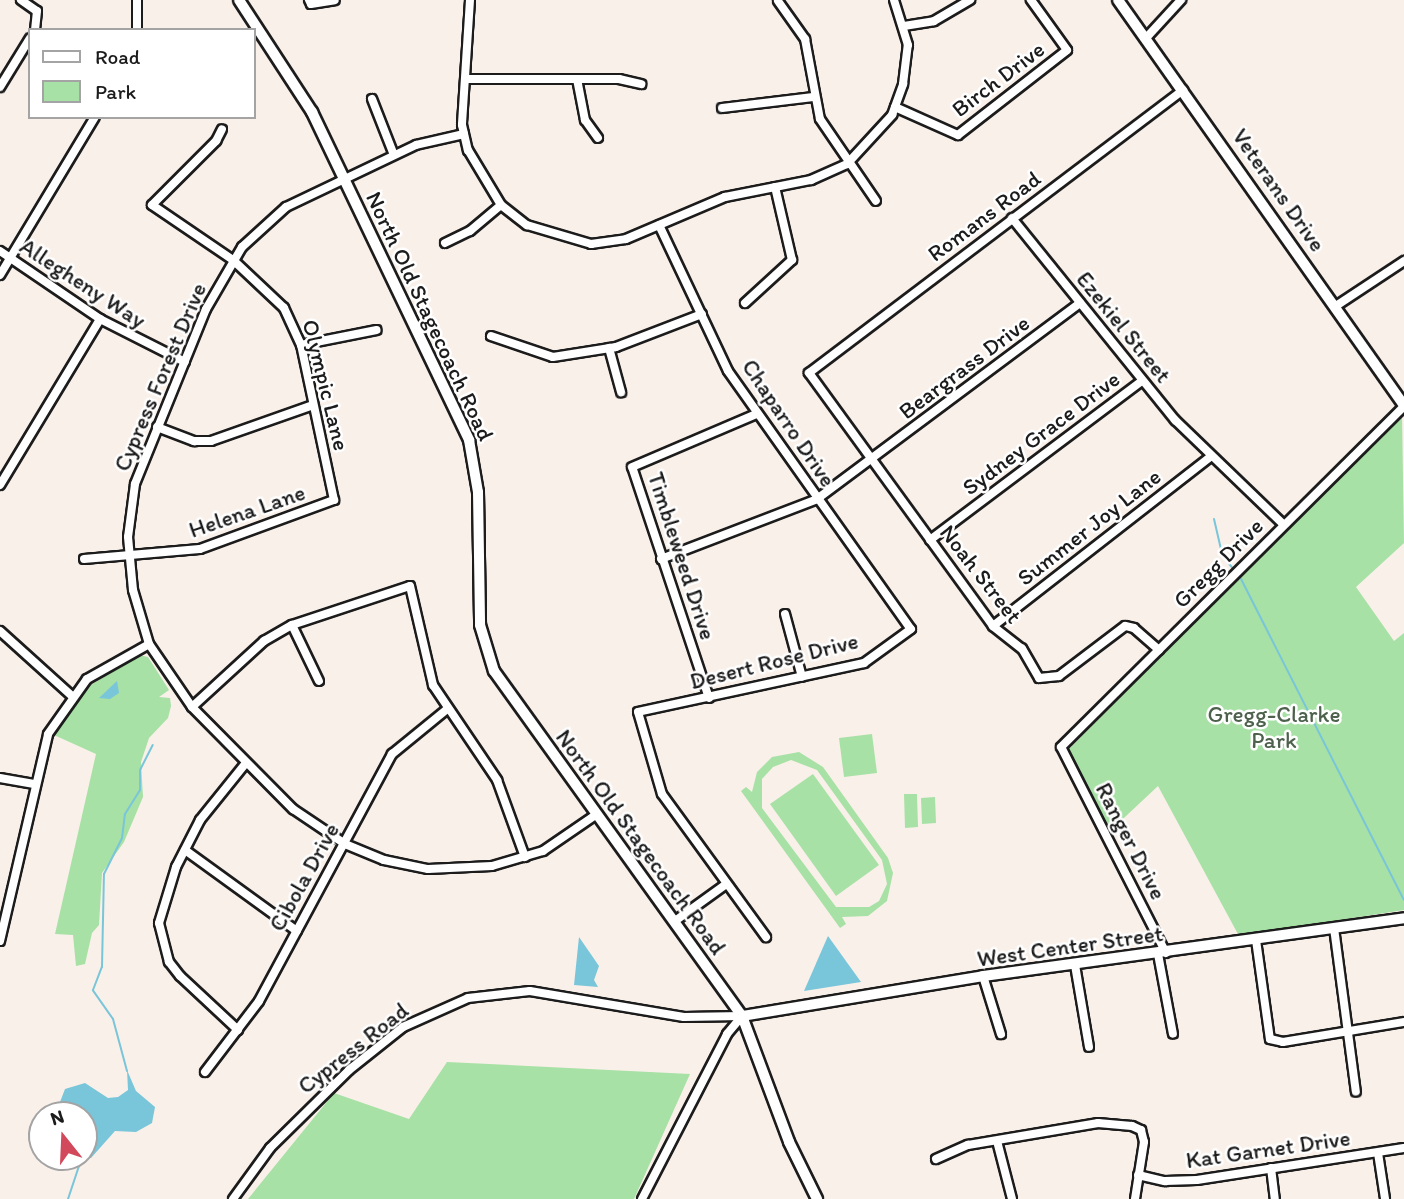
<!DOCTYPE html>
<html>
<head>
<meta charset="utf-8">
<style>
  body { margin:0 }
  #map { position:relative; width:1404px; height:1199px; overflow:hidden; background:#f9f0e9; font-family:Itim,sans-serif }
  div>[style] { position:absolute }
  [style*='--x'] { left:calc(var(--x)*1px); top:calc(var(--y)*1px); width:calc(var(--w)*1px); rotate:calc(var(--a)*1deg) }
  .green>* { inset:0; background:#a7e1a5 }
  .water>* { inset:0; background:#79c5d9 }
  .stream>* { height:2px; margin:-1px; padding:0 1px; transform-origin:1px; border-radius:1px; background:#79c5d9 }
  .roads { filter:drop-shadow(2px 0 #1c1c1c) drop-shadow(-2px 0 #1c1c1c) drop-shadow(0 2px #1c1c1c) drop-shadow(0 -2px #1c1c1c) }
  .minor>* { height:8px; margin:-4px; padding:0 4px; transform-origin:4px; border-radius:4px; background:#fff }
  .tertiary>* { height:10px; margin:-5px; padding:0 5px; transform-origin:5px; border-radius:5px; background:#fff }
  .secondary>* { height:10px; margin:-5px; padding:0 5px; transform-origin:5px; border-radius:5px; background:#fff }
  span { translate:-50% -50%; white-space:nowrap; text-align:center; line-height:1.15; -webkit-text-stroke:5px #fff; paint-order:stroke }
  .street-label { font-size:23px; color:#1c1c1c }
  .park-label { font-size:23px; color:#4d614c }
  .legend { position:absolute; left:28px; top:28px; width:228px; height:91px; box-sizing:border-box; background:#fff; border:2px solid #a4a4a4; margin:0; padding:9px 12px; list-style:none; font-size:21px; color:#1c1c1c }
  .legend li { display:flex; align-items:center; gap:14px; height:35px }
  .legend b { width:35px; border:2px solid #a4a4a4 }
  .north { position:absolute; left:28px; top:1101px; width:70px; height:70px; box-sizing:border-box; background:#fff; border:2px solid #a4a4a4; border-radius:50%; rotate:342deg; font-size:19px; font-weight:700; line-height:28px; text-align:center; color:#1c1c1c }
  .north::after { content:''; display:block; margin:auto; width:24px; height:32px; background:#d1495b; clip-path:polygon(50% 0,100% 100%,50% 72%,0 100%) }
</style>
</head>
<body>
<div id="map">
  <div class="green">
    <div style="clip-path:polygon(1402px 414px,1404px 543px,1356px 587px,1394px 641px,1404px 633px,1404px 910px,1239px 936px,1158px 786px,1110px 831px,1069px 749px)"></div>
    <div style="clip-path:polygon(139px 655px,148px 657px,169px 690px,159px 697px,170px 698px,171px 706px,168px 718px,149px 738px,141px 762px,143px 797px,124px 842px,102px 873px,99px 925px,92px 933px,85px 964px,76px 966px,73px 935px,55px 934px,96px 754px,54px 735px,91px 685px)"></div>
    <div style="clip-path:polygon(872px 734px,877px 773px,844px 777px,839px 738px)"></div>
    <div style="clip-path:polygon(evenodd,799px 752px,823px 767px,888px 858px,893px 873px,887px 901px,868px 916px,842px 917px,846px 924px,840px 928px,741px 791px,746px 787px,752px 792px,757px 772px,772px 757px,799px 752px,791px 760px,817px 770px,882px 860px,887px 884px,879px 901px,869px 907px,836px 907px,762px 808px,762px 779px,773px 767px,791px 760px)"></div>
    <div style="clip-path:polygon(813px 774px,879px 865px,836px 896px,770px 804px)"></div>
    <div style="clip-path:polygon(904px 794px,917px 794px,918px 827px,905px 828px)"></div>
    <div style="clip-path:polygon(935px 797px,936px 823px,922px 824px,921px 798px)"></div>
    <div style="clip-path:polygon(447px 1062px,690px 1074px,634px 1199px,248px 1199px,334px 1093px,409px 1119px)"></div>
  </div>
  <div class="water">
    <div style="clip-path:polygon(117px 681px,119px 693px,110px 699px,99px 698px)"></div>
    <div style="clip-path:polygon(828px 936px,861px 982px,804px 991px)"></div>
    <div style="clip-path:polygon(579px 937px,599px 966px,594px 980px,598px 987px,574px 985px)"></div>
    <div style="clip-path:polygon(127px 1070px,136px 1091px,155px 1107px,152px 1123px,136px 1132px,115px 1131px,91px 1158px,72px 1157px,84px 1157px,84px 1115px,55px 1115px,65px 1089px,85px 1083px,108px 1098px,118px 1097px,128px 1090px)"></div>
  </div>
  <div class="stream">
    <div style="--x:1214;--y:519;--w:37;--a:77"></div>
    <div style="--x:1222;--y:555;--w:21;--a:51"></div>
    <div style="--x:1239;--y:575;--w:364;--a:63.1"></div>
    <div style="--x:127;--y:1071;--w:54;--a:-105.1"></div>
    <div style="--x:113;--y:1019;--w:35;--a:-125"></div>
    <div style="--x:93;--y:990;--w:25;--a:-69"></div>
    <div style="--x:102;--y:967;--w:93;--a:-88.8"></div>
    <div style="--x:104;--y:874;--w:40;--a:-63.4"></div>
    <div style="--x:122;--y:838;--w:24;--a:-83"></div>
    <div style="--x:125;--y:814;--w:28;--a:-58"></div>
    <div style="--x:140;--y:790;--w:20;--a:-90"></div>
    <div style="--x:140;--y:770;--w:28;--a:-63"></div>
    <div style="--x:68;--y:1199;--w:44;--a:-71.6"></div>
  </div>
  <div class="roads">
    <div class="minor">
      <div style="--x:21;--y:0;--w:19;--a:35"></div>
      <div style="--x:37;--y:11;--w:19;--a:96"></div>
      <div style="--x:137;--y:0;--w:30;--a:90"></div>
      <div style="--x:309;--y:0;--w:4;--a:63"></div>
      <div style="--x:311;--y:4;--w:24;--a:-9"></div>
      <div style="--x:470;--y:0;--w:125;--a:93.7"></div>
      <div style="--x:462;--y:125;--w:26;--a:77"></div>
      <div style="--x:468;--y:150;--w:64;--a:59"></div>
      <div style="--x:501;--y:205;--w:33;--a:38"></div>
      <div style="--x:527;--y:225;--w:67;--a:16.5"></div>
      <div style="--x:591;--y:244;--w:35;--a:-8"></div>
      <div style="--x:626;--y:239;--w:108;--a:-23"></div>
      <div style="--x:725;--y:197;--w:88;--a:-11.2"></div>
      <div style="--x:811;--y:180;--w:39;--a:-24"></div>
      <div style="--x:847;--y:164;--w:67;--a:-47.4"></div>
      <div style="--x:892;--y:115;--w:33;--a:-70"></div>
      <div style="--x:903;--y:84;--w:39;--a:-83"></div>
      <div style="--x:908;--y:45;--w:47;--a:-107.3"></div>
      <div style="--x:778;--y:1;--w:47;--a:54.6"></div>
      <div style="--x:805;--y:39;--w:81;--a:79.4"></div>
      <div style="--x:820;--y:119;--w:99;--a:55.7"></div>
      <div style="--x:904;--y:26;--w:30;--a:-9"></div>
      <div style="--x:934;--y:21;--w:42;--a:-30.3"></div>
      <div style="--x:1146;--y:38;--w:52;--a:-47.4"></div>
      <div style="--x:466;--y:79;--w:153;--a:0"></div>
      <div style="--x:619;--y:79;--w:23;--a:13"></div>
      <div style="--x:577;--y:79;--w:42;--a:79"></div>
      <div style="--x:585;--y:120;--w:22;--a:54"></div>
      <div style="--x:0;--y:87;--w:57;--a:-58.5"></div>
      <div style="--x:372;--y:99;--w:60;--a:68.6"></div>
      <div style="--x:895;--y:107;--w:69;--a:24"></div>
      <div style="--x:958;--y:135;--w:138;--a:-37.9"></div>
      <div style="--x:1067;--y:50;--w:62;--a:-125.8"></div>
      <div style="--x:722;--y:108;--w:92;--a:-6.9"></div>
      <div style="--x:464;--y:134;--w:49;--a:167.1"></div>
      <div style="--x:416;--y:145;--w:144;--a:154.5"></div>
      <div style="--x:286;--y:207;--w:59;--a:137.7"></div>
      <div style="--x:242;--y:247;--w:72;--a:120.1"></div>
      <div style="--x:206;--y:309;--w:189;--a:112.1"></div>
      <div style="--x:135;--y:484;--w:53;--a:97.5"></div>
      <div style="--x:128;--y:537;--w:53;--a:84.6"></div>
      <div style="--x:133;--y:590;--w:56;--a:73.5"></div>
      <div style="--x:149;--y:644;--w:76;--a:55.7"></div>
      <div style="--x:192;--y:707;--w:144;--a:45.3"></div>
      <div style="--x:293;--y:809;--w:63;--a:33.9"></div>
      <div style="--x:345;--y:844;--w:42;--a:22.3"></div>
      <div style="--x:384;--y:860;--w:45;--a:11.6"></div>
      <div style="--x:428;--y:869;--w:64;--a:-2.7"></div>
      <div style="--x:492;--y:866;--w:53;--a:-16.4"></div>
      <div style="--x:543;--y:851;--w:65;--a:-34.4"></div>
      <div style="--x:1012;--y:218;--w:260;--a:51.1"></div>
      <div style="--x:1175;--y:420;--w:150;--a:43.9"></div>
      <div style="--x:659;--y:225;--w:161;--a:64.7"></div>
      <div style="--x:728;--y:371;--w:316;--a:54.7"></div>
      <div style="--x:911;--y:629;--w:58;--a:144.1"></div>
      <div style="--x:864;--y:663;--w:231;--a:167.8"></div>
      <div style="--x:638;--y:712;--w:85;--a:73.7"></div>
      <div style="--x:662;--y:794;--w:177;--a:54"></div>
      <div style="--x:445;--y:243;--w:28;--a:-26"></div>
      <div style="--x:470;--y:231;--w:40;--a:-40"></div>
      <div style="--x:0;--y:251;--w:121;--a:34.2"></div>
      <div style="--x:100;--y:319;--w:95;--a:26.8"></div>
      <div style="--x:0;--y:275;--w:184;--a:-59"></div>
      <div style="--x:745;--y:303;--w:64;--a:-42.5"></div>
      <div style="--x:792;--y:260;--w:75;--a:-103.1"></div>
      <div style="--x:1336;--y:306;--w:82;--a:-33.5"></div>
      <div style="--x:491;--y:336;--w:65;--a:18.7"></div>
      <div style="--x:553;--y:357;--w:64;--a:-9"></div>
      <div style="--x:616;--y:347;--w:92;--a:-21"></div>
      <div style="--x:301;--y:345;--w:77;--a:-11.2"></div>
      <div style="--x:609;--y:348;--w:46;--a:74.7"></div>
      <div style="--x:157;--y:427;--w:40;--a:21"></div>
      <div style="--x:194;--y:441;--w:17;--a:0"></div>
      <div style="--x:211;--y:441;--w:108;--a:-19.4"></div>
      <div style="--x:0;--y:485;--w:194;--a:-58.9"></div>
      <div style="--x:930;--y:540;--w:265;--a:-36.9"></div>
      <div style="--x:84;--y:559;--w:116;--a:-4.9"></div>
      <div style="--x:200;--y:549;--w:143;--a:-20.1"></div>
      <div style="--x:334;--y:500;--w:158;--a:-102"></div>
      <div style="--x:301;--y:345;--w:41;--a:-114.7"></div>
      <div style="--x:284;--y:308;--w:70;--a:-136.7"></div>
      <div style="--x:233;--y:260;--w:98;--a:-145.8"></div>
      <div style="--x:152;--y:205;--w:91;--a:-45"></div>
      <div style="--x:216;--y:141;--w:13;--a:-63"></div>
      <div style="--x:661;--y:559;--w:167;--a:-21"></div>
      <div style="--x:817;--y:499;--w:328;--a:-36.7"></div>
      <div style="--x:785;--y:614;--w:65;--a:74.9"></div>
      <div style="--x:292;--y:625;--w:62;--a:64.3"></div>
      <div style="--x:993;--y:626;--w:275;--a:-37.9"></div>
      <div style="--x:0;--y:631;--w:97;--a:42.1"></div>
      <div style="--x:1159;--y:650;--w:33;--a:-139"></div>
      <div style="--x:1134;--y:628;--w:9;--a:-167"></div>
      <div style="--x:1125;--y:626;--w:83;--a:142.9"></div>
      <div style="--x:1059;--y:676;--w:20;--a:174"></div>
      <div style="--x:1039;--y:678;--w:34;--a:-120"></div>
      <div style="--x:1022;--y:649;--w:37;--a:-142"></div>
      <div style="--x:993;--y:626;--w:313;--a:-126"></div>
      <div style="--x:809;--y:373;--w:469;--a:-37.1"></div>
      <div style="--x:709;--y:698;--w:243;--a:-108.4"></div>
      <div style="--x:632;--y:467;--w:135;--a:-23.1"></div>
      <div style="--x:192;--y:707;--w:98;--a:-42.5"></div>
      <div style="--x:264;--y:641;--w:32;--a:-30"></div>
      <div style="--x:292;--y:625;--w:124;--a:-18.3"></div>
      <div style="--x:410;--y:586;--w:102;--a:76.9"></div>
      <div style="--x:433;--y:685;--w:115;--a:56"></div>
      <div style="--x:497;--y:780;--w:82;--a:70"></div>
      <div style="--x:0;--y:778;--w:36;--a:10"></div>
      <div style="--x:185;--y:850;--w:138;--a:35.9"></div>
      <div style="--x:675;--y:921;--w:62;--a:-35.8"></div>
      <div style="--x:1334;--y:928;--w:165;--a:82.4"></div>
      <div style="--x:1256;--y:940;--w:100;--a:82"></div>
      <div style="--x:1270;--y:1039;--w:13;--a:13"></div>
      <div style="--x:1283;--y:1042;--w:123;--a:-9.4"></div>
      <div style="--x:0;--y:941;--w:212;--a:-76.9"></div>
      <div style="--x:48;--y:734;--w:67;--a:-54.7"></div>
      <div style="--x:87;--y:679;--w:71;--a:-29.4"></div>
      <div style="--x:1166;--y:953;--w:231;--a:-117"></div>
      <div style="--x:1061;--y:747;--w:484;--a:-44.8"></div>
      <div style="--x:1158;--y:954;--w:81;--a:79.4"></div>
      <div style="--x:1075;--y:965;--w:83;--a:80.3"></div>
      <div style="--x:983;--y:976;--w:61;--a:72.8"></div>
      <div style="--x:238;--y:1030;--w:79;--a:-137"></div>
      <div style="--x:180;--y:976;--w:18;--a:-128"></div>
      <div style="--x:169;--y:962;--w:40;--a:-104.4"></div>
      <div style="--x:159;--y:923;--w:59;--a:-73.1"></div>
      <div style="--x:176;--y:867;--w:53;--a:-62.9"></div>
      <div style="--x:200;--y:820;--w:72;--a:-51.2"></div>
      <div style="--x:205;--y:1072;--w:89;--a:-52.7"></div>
      <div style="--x:259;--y:1001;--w:281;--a:-61.7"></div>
      <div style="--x:392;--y:754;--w:70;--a:-39.2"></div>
      <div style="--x:997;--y:1141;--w:60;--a:75.5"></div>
      <div style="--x:1378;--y:1153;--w:47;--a:81.3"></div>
      <div style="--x:936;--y:1159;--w:35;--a:-24"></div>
      <div style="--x:968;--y:1145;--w:132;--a:-9.6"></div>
      <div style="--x:1098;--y:1123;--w:34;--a:5"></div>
      <div style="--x:1132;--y:1126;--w:10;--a:24"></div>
      <div style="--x:1141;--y:1130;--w:12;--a:76"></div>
      <div style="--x:1144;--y:1142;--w:58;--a:99"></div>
      <div style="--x:1271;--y:1168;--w:31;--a:83"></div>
      <div style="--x:1138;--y:1175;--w:28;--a:13"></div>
      <div style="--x:1165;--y:1181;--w:32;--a:-2"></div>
      <div style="--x:1197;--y:1180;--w:209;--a:-8.8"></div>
      <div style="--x:233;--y:1199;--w:63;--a:-54"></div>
      <div style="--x:270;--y:1148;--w:111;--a:-44.6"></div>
      <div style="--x:349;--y:1070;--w:69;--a:-38.5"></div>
      <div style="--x:403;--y:1027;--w:71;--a:-24"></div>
      <div style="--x:468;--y:998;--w:62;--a:-6.4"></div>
      <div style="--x:530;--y:991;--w:156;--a:9.6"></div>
      <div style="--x:684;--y:1017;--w:58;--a:-1"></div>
      <div style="--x:642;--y:1199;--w:186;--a:-62.7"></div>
      <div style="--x:727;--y:1034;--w:23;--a:-50"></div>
    </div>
    <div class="tertiary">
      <div style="--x:239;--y:0;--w:134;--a:56.9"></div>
      <div style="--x:312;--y:112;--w:364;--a:64.4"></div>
      <div style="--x:469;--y:440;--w:53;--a:80.2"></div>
      <div style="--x:478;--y:492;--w:133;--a:89.1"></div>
      <div style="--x:480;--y:625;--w:48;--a:73.1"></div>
      <div style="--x:494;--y:671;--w:425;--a:54.3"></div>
      <div style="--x:742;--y:1016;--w:134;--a:69.5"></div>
      <div style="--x:789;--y:1142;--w:64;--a:63.8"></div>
      <div style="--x:742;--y:1016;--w:244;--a:-9.4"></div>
      <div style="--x:983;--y:976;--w:425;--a:-7.8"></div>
    </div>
    <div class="secondary">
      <div style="--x:1118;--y:0;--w:497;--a:54.8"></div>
    </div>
  </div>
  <div class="street-label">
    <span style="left:998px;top:79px;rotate:-37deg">Birch Drive</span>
    <span style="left:1279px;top:190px;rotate:55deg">Veterans Drive</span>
    <span style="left:984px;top:216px;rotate:-37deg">Romans Road</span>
    <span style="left:83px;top:283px;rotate:33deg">Allegheny Way</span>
    <span style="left:430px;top:316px;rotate:65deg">North Old Stagecoach Road</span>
    <span style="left:1124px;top:327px;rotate:51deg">Ezekiel Street</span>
    <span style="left:964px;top:367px;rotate:-37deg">Beargrass Drive</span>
    <span style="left:160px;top:377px;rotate:-67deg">Cypress Forest Drive</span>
    <span style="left:326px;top:385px;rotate:76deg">Olympic Lane</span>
    <span style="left:789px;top:423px;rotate:56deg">Chaparro Drive</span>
    <span style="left:1041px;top:433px;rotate:-37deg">Sydney Grace Drive</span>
    <span style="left:247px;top:511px;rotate:-19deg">Helena Lane</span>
    <span style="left:1089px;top:527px;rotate:-38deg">Summer Joy Lane</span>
    <span style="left:682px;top:556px;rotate:72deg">Timbleweed Drive</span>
    <span style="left:1218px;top:563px;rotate:-45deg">Gregg Drive</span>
    <span style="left:981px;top:574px;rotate:52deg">Noah Street</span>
    <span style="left:774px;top:661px;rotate:-14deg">Desert Rose Drive</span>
    <span style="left:1131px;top:841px;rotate:63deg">Ranger Drive</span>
    <span style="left:641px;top:842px;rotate:54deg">North Old Stagecoach Road</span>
    <span style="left:304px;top:877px;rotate:-61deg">Cibola Drive</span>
    <span style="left:1070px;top:946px;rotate:-8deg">West Center Street</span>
    <span style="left:353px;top:1048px;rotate:-38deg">Cypress Road</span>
    <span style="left:1268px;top:1149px;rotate:-8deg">Kat Garnet Drive</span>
  </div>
  <div class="park-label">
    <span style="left:1274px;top:727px">Gregg-Clarke<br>Park</span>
  </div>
  <ul class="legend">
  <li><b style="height:9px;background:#fff"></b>Road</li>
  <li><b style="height:19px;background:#a7e1a5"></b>Park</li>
  </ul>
  <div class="north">N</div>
</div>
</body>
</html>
